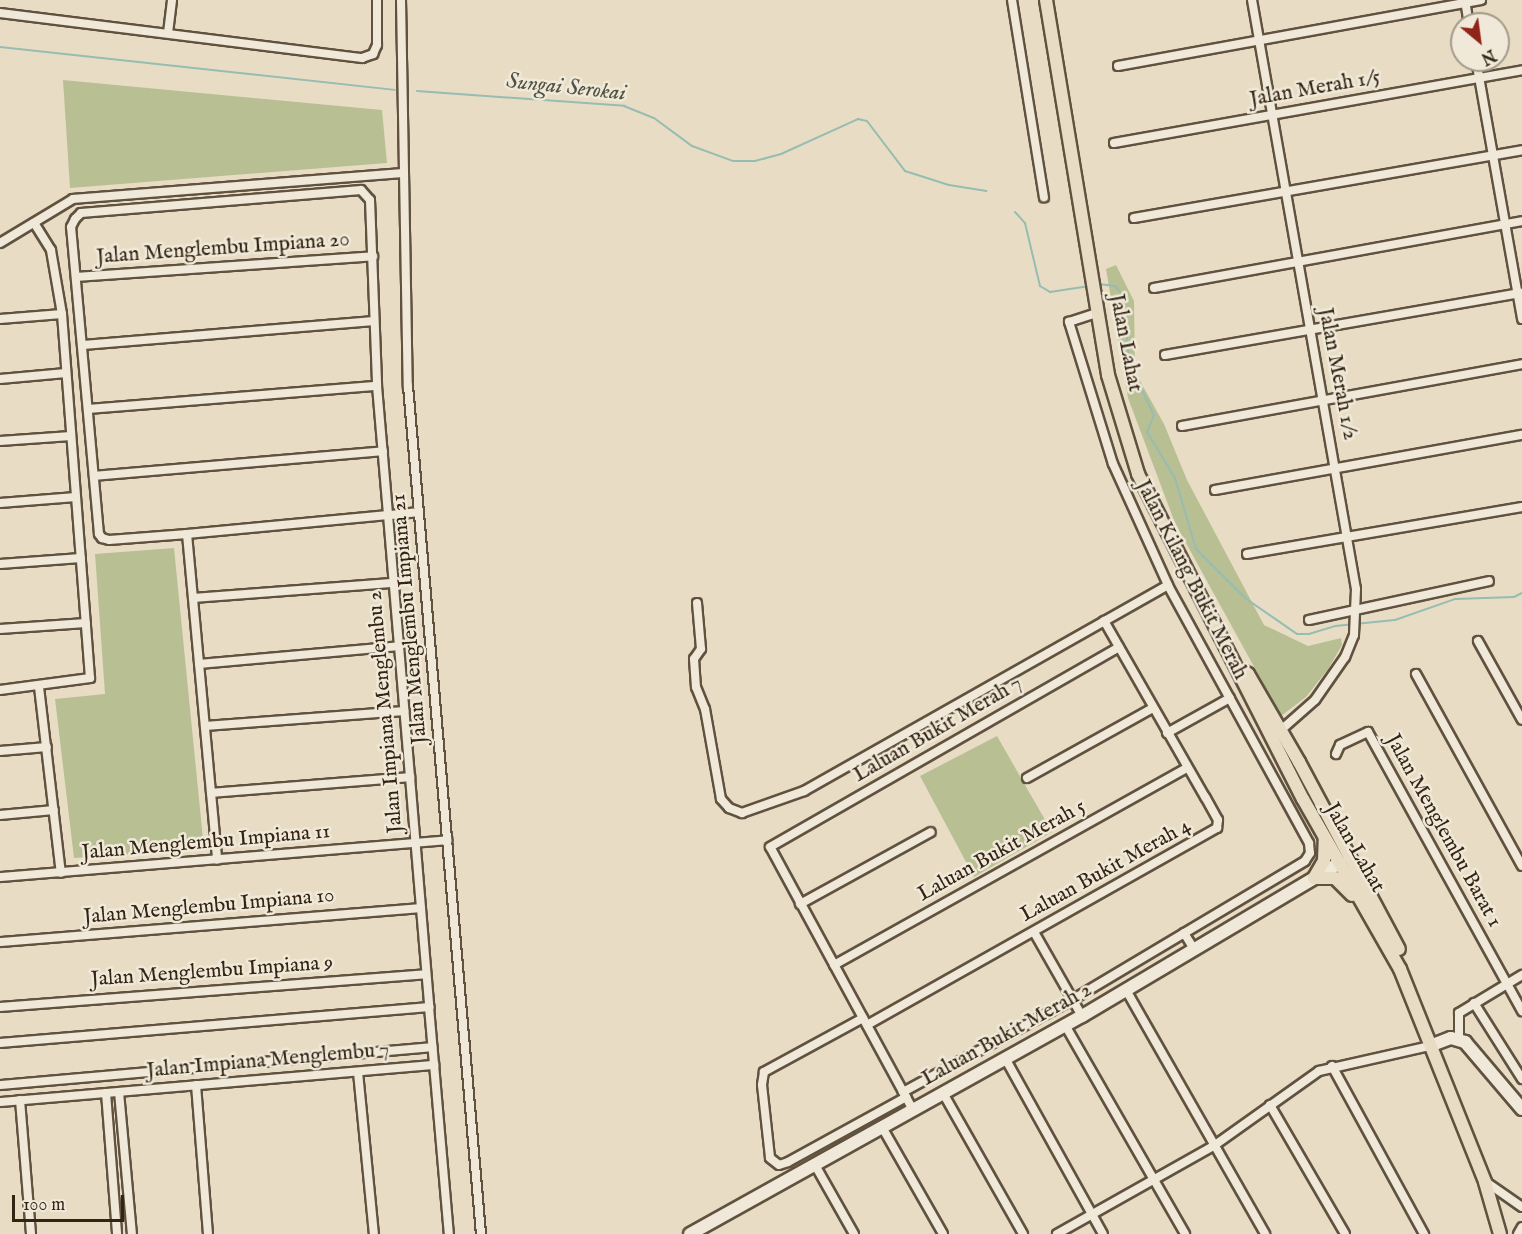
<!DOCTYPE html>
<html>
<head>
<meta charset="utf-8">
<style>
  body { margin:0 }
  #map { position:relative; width:1522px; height:1234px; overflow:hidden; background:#e8ddc4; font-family:"IM FELL English",serif }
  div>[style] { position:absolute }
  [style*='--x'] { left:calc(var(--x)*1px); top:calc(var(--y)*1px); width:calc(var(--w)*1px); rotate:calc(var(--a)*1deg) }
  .green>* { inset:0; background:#b8c093 }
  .stream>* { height:2px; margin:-1px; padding:0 1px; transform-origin:1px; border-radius:1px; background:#97bcb1 }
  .roads { filter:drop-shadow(2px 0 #60523f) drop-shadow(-2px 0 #60523f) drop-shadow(0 2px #60523f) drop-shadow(0 -2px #60523f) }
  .street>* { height:8px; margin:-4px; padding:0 4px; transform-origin:4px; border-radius:4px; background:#f0e9d9 }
  .secondary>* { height:12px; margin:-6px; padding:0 6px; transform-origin:6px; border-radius:6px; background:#f0e9d9 }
  .primary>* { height:12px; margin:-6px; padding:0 6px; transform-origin:6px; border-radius:6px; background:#e8ddc4 }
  span { translate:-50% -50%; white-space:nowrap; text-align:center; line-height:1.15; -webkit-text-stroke:5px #f0e9d9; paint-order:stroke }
  .street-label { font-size:21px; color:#332413 }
  .water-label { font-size:22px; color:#515242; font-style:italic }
  .north { position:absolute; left:1450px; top:12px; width:60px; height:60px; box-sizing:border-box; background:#f0e9d9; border:2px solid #a49a8a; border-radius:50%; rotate:151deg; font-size:16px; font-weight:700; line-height:24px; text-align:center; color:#332413 }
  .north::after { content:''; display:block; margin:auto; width:21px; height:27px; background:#8f2418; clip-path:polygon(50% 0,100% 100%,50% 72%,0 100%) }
  .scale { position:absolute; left:12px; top:1195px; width:112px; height:27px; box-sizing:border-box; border:3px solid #332413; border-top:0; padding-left:8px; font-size:18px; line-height:21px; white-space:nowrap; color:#332413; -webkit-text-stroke:4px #f0e9d9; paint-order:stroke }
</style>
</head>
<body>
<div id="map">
  <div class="green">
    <div style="clip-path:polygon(63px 80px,382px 110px,387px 163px,70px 188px)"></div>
    <div style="clip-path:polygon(1116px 265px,1134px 301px,1135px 372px,1164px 424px,1187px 480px,1264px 625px,1308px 646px,1341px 638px,1342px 645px,1328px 669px,1306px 697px,1281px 716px,1175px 523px,1128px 398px,1106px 269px)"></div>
    <div style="clip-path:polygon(174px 548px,204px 849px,74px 858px,55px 699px,105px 694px,95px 554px)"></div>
    <div style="clip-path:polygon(997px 736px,1052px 832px,974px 877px,920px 776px)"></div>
  </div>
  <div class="stream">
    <div style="--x:0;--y:47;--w:397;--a:6.2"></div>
    <div style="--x:417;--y:91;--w:208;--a:4.1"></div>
    <div style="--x:624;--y:106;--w:32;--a:22"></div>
    <div style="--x:654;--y:118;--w:47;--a:36.4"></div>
    <div style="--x:692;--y:146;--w:44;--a:20.1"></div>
    <div style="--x:733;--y:161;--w:22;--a:0"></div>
    <div style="--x:755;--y:161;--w:27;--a:-15"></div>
    <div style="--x:781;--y:154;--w:85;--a:-24.4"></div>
    <div style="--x:858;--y:119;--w:9;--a:13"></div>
    <div style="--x:867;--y:121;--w:63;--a:52.8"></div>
    <div style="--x:905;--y:171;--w:46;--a:17.7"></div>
    <div style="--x:949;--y:185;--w:38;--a:9"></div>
    <div style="--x:1015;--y:212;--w:15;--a:48"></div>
    <div style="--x:1025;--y:223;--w:65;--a:76.6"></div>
    <div style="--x:1040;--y:286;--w:12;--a:31"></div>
    <div style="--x:1050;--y:292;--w:40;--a:-8.5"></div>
    <div style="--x:1099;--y:284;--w:16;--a:7"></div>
    <div style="--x:1115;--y:286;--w:14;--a:51"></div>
    <div style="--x:1124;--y:297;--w:67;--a:85.7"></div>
    <div style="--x:1129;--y:364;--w:57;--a:63.9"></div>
    <div style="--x:1154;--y:415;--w:18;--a:112"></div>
    <div style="--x:1147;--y:432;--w:54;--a:58.7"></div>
    <div style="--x:1175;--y:478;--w:74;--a:73.5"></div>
    <div style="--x:1196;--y:549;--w:69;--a:45"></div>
    <div style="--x:1245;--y:598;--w:63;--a:34.7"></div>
    <div style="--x:1297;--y:634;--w:12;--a:0"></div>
    <div style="--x:1309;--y:634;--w:27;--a:-17"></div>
    <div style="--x:1335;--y:626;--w:60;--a:-5.7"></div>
    <div style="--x:1395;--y:620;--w:64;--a:-19.3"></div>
    <div style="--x:1455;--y:599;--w:59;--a:-1.9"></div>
    <div style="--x:1514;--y:597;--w:9;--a:-27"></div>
  </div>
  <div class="roads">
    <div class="street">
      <div style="--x:401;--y:0;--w:386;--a:89"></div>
      <div style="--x:408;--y:386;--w:851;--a:85.08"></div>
      <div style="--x:1012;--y:0;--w:200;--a:80.8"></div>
      <div style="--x:1252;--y:0;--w:598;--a:79.99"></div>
      <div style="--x:1356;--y:589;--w:46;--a:92.5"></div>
      <div style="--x:1354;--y:635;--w:24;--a:112"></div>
      <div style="--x:1345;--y:657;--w:52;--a:124.9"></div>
      <div style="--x:1315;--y:700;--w:45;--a:138.6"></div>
      <div style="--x:1465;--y:0;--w:24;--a:81"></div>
      <div style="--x:0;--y:13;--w:365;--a:7.1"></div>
      <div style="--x:362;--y:58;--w:12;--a:-20"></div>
      <div style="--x:373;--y:54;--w:10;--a:-66"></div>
      <div style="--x:377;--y:45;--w:45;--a:-90"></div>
      <div style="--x:168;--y:33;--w:33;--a:-83"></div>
      <div style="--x:1476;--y:60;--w:263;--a:79.9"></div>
      <div style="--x:1118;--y:66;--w:369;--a:-10.3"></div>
      <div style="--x:1114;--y:143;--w:414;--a:-10.1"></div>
      <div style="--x:1134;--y:218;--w:394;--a:-9.9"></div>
      <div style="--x:0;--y:243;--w:85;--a:-31.1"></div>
      <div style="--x:73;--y:199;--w:330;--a:-4.5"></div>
      <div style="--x:76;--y:277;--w:298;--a:-4"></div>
      <div style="--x:1154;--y:288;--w:374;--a:-10.3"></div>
      <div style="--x:0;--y:319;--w:62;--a:-4.6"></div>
      <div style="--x:83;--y:345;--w:292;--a:-4.7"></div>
      <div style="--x:1165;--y:355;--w:362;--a:-9.9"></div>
      <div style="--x:0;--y:379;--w:66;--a:-5.2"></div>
      <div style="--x:88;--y:409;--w:290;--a:-4.6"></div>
      <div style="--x:1182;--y:426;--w:346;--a:-10.3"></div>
      <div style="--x:0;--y:441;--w:71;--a:-4"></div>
      <div style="--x:94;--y:476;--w:290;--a:-4.9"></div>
      <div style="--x:1215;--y:490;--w:312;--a:-10.2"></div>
      <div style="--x:0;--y:503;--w:76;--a:-4.5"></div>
      <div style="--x:419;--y:512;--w:31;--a:174"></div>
      <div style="--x:388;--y:515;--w:202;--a:174.6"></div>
      <div style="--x:187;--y:534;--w:78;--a:175.6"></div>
      <div style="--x:109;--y:540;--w:7;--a:-164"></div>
      <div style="--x:102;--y:538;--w:5;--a:-127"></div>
      <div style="--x:99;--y:534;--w:308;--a:-95.2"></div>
      <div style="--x:71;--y:227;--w:9;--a:-63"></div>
      <div style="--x:75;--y:219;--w:8;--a:-45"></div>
      <div style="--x:81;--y:213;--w:281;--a:-4.7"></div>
      <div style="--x:361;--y:190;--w:13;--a:48"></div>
      <div style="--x:370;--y:200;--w:186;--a:87.8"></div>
      <div style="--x:377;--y:386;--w:129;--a:85.1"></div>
      <div style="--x:388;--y:515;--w:494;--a:85.2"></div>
      <div style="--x:429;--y:1007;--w:228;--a:85"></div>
      <div style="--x:187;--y:534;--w:327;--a:84.7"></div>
      <div style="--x:1247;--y:554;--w:279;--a:-9.7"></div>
      <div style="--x:0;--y:564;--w:81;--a:-4.2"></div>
      <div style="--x:193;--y:598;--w:202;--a:-4.3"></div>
      <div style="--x:697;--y:603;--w:46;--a:85"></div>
      <div style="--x:701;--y:649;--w:12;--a:125"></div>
      <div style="--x:694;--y:659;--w:28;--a:86"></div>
      <div style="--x:696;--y:687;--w:24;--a:68"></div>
      <div style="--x:705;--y:709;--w:91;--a:79.9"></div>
      <div style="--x:721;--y:799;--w:12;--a:48"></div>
      <div style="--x:729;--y:808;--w:14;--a:21"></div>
      <div style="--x:742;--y:813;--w:66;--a:-19.5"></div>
      <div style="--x:804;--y:791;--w:418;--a:-29.5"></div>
      <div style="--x:1309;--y:620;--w:184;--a:-12.2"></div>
      <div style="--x:0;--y:629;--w:86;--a:-4"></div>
      <div style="--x:1478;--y:641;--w:90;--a:60.9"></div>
      <div style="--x:199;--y:664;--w:201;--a:-5.1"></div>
      <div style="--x:1416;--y:674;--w:219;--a:61.1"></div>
      <div style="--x:39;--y:687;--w:187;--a:83.3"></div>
      <div style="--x:0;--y:690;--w:91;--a:-7.6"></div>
      <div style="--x:90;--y:678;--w:365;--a:-94.4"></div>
      <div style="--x:62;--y:314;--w:65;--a:-99.8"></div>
      <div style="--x:51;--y:250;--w:32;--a:-122"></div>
      <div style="--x:205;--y:726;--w:200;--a:-4.3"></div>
      <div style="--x:1167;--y:733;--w:72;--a:-29.1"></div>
      <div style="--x:0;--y:751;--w:47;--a:-4.9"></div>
      <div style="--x:1336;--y:754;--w:10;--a:-66"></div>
      <div style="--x:1340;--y:745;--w:31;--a:-25"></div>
      <div style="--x:1368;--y:732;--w:319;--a:61.1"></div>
      <div style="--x:1027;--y:778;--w:144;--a:-29.1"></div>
      <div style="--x:211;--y:793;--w:200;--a:-4.6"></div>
      <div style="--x:0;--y:815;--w:54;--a:-5.3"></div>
      <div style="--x:0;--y:877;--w:449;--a:-4.7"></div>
      <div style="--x:800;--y:904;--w:149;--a:-28.8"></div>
      <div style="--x:1034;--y:932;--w:97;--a:60.3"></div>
      <div style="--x:1184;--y:933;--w:19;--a:58"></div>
      <div style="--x:0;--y:942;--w:422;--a:-4.6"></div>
      <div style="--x:834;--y:965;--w:403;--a:-29.2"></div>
      <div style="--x:1126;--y:990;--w:281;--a:60.3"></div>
      <div style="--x:1474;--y:1003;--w:90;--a:57.7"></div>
      <div style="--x:0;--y:1007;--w:427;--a:-4.4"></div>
      <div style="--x:863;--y:1018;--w:113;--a:151.4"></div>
      <div style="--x:764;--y:1072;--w:13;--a:99"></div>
      <div style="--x:762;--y:1085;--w:73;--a:83.7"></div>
      <div style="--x:770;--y:1158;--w:11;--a:38"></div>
      <div style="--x:779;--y:1165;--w:9;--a:-18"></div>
      <div style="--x:788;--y:1162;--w:135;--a:-28.8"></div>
      <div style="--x:867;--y:1025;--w:402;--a:-29.4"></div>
      <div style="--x:1217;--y:828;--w:8;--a:-83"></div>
      <div style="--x:1218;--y:820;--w:26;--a:-119"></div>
      <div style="--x:1205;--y:797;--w:203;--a:-119.8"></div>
      <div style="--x:1065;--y:1025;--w:241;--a:60.1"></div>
      <div style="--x:1459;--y:1039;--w:26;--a:-90"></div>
      <div style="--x:1459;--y:1013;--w:74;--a:-31.1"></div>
      <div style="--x:0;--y:1043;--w:431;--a:-4.8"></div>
      <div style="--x:1005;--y:1058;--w:201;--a:60.9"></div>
      <div style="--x:1332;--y:1066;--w:192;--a:61.3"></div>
      <div style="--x:358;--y:1072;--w:163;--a:84.4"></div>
      <div style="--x:0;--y:1085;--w:434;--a:-5"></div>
      <div style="--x:196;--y:1085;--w:149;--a:85.4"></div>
      <div style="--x:119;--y:1092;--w:143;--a:84.8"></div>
      <div style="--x:903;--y:1092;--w:192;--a:-28.6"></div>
      <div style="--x:1072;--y:1000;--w:271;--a:-30.8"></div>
      <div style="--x:1305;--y:861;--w:9;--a:-58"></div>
      <div style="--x:1310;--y:853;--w:10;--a:-96"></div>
      <div style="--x:1309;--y:843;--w:294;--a:-118.7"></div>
      <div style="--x:1168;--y:585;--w:133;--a:-114.4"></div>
      <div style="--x:1113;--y:464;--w:149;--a:-107.2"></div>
      <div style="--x:1069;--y:322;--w:29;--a:-18"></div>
      <div style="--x:106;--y:1093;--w:141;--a:85.5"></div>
      <div style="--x:943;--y:1093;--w:162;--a:60.4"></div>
      <div style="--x:20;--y:1100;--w:134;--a:85.3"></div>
      <div style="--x:0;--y:1102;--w:436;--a:-4.9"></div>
      <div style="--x:1270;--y:1105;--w:149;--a:59.8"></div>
      <div style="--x:913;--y:1110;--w:299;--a:-118.5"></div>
      <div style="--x:770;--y:847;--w:402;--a:-29.8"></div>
      <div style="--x:882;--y:1127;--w:123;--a:60.3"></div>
      <div style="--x:815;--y:1165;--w:79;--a:60.5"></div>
      <div style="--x:1489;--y:1184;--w:40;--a:34.9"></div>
      <div style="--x:1057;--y:1234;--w:181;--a:-29.4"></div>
      <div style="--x:1215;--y:1145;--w:128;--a:-35.4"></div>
      <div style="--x:1319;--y:1071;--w:114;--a:-12.7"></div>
      <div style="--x:1518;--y:1234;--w:8;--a:-60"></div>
    </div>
    <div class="secondary">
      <div style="--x:1435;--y:1044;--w:17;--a:-21"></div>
      <div style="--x:1451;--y:1038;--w:15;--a:16"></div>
      <div style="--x:1465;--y:1042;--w:88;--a:49.6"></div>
      <div style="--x:690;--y:1234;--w:449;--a:-29.1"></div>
      <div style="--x:1082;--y:1016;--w:300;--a:-30.7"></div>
    </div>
    <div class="primary">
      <div style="--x:1046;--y:0;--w:380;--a:80.6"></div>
      <div style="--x:1108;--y:375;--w:103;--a:73.1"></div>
      <div style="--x:1138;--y:474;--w:364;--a:63.1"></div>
      <div style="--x:1303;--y:799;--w:196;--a:60.3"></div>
      <div style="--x:1400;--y:969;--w:229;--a:68.2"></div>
      <div style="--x:1485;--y:1182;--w:54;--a:73.9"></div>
      <div style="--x:1241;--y:670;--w:8;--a:30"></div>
      <div style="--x:1248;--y:674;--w:102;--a:59.9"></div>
      <div style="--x:1299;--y:762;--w:212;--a:61.9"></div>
      <div style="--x:1314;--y:878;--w:21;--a:0"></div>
      <div style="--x:1335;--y:878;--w:24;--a:45"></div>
      <div style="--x:1314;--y:878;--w:20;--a:-60"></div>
      <div style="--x:1324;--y:861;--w:23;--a:-88"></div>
    </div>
  </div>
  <div class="street-label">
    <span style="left:1315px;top:89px;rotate:-10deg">Jalan Merah 1/5</span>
    <span style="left:223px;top:249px;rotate:-4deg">Jalan Menglembu Impiana 20</span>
    <span style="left:1125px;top:343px;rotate:79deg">Jalan Lahat</span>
    <span style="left:1337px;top:374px;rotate:79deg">Jalan Merah 1/2</span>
    <span style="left:1191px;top:580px;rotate:63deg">Jalan Kilang Bukit Merah</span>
    <span style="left:410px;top:619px;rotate:-95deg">Jalan Menglembu Impiana 21</span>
    <span style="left:386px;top:712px;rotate:-95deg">Jalan Impiana Menglembu 2</span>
    <span style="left:938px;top:730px;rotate:-30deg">Laluan Bukit Merah 7</span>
    <span style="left:1443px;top:831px;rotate:61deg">Jalan Menglembu Barat 1</span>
    <span style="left:206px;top:843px;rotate:-5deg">Jalan Menglembu Impiana 11</span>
    <span style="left:1354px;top:848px;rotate:60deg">Jalan Lahat</span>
    <span style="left:1002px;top:851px;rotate:-29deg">Laluan Bukit Merah 5</span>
    <span style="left:1106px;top:871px;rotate:-29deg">Laluan Bukit Merah 4</span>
    <span style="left:209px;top:907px;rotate:-5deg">Jalan Menglembu Impiana 10</span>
    <span style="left:212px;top:972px;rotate:-4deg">Jalan Menglembu Impiana 9</span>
    <span style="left:1007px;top:1035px;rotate:-29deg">Laluan Bukit Merah 2</span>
    <span style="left:268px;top:1061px;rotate:-5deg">Jalan Impiana Menglembu 7</span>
  </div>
  <div class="water-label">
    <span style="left:566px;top:88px;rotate:6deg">Sungai Serokai</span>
  </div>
  <div class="north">N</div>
  <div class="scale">100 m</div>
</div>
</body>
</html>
